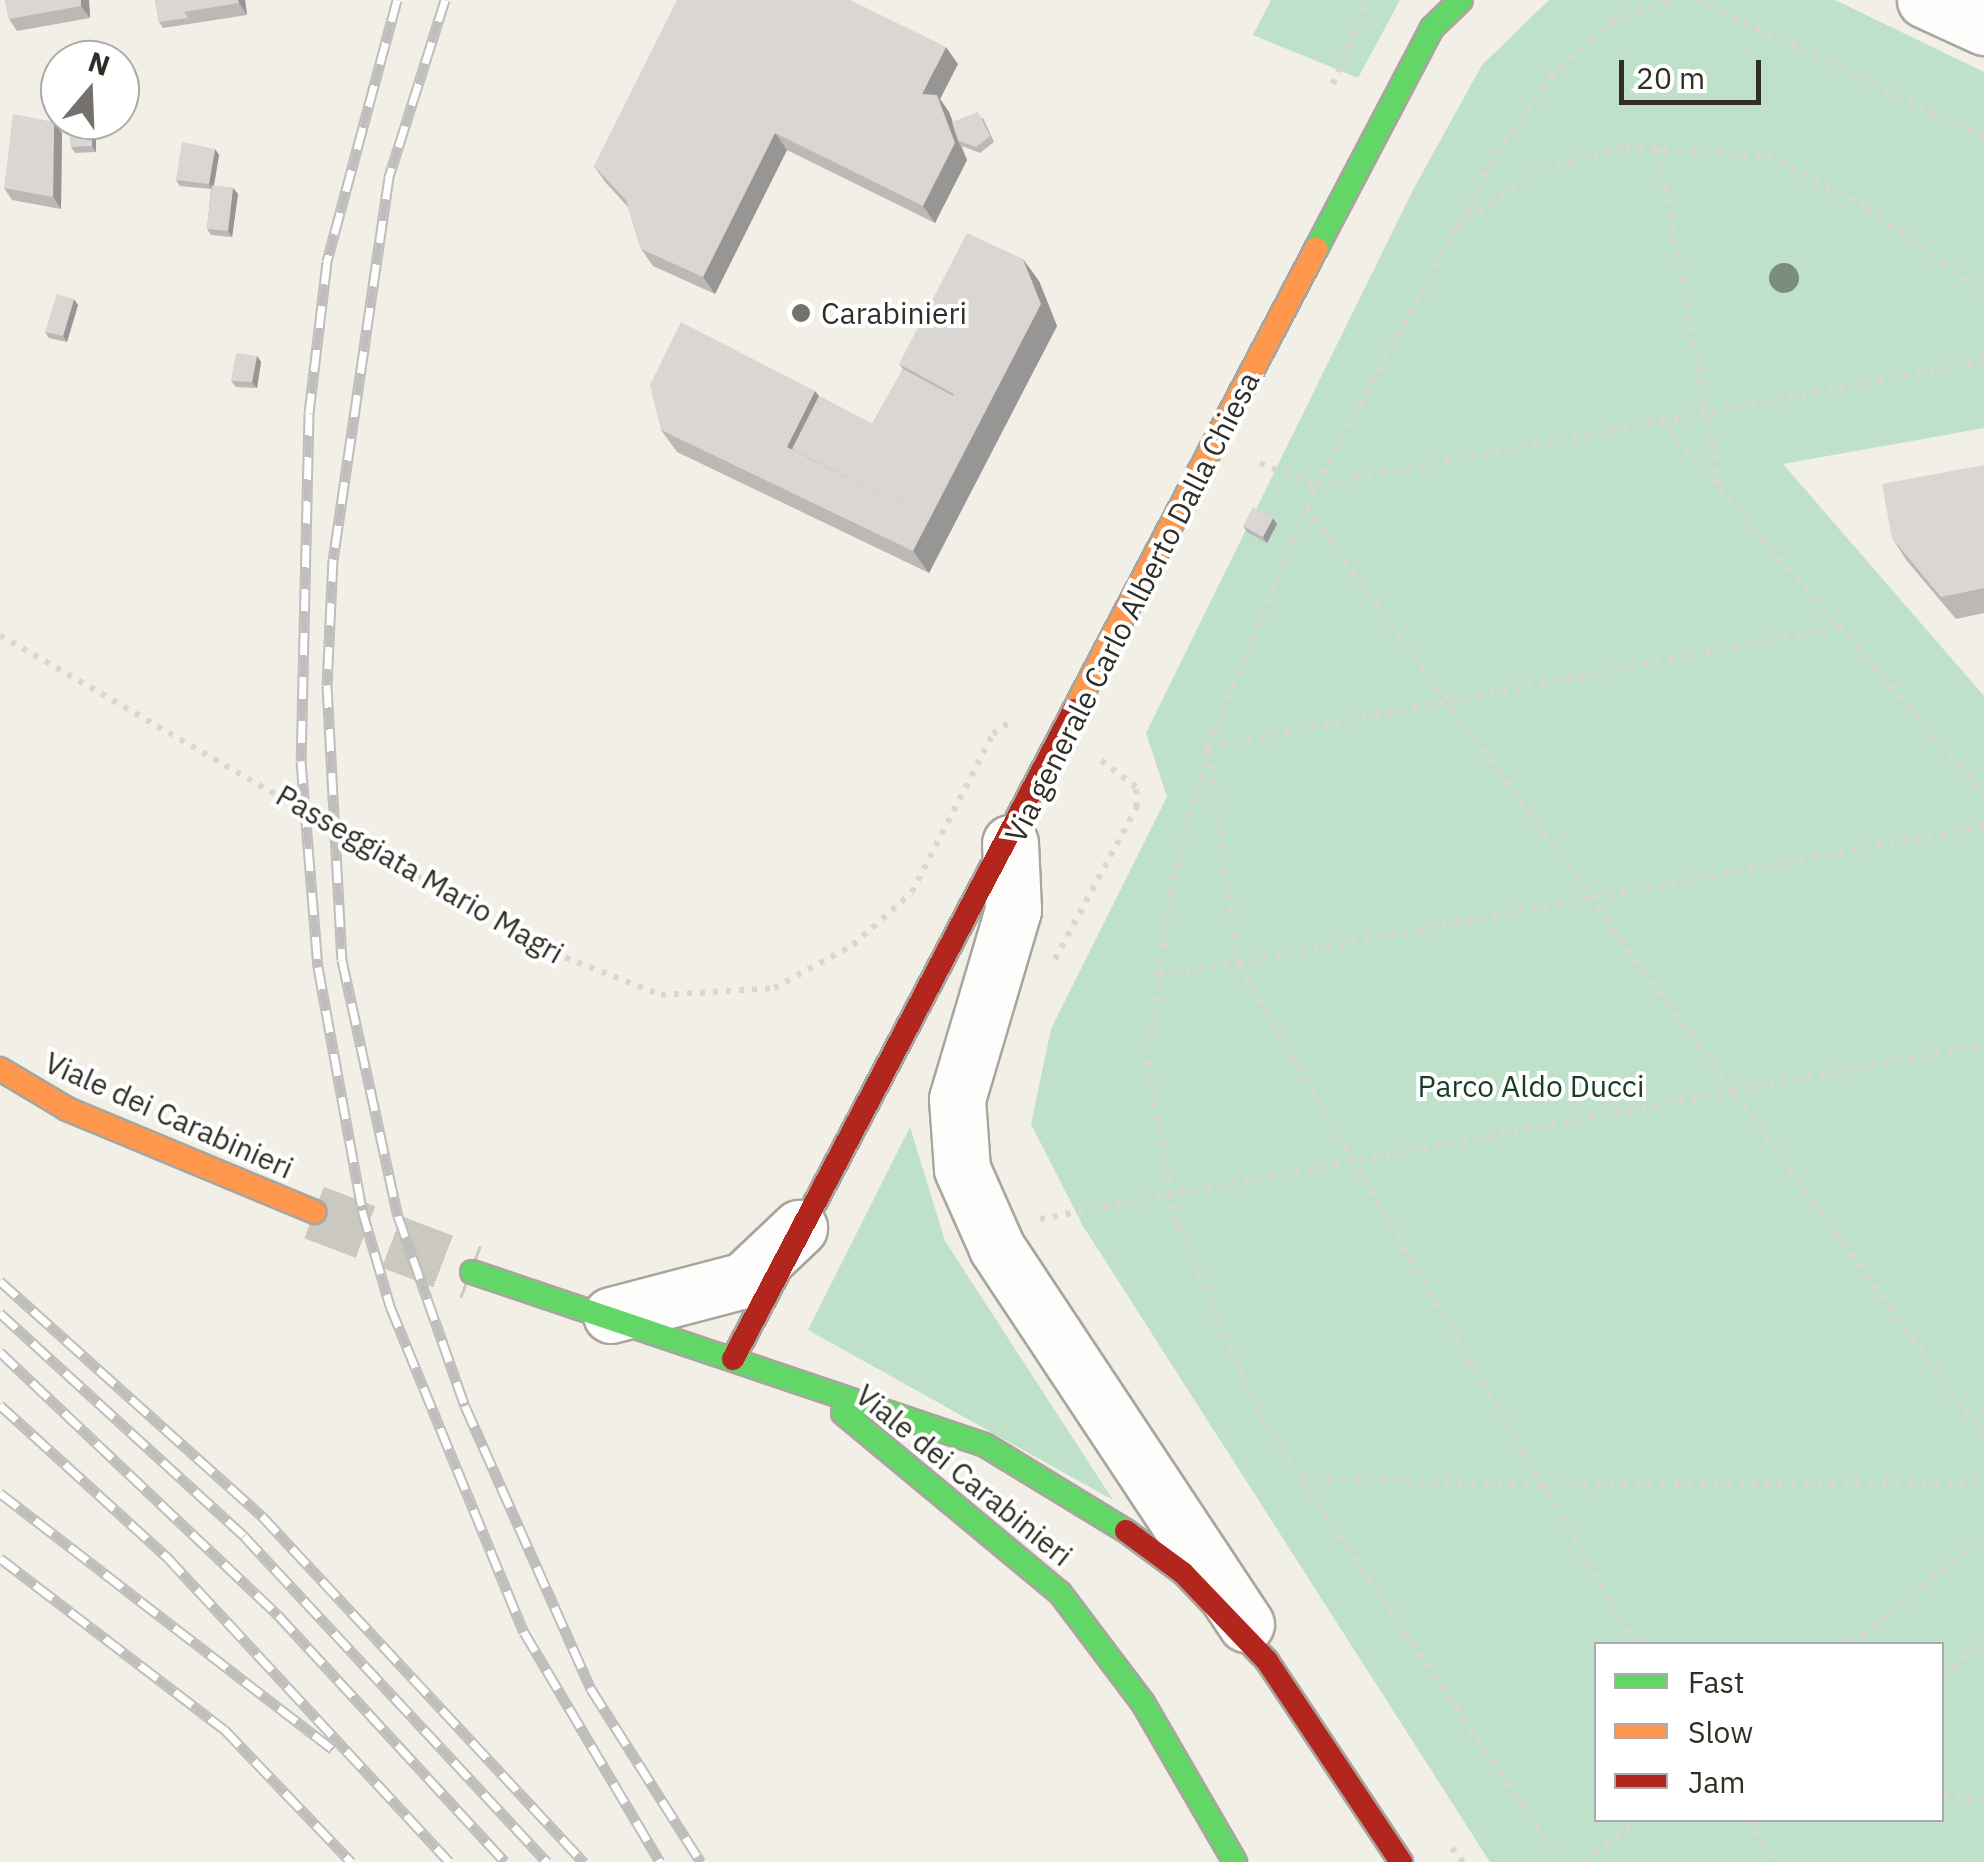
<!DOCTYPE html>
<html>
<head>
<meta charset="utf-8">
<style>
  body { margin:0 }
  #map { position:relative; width:1984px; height:1862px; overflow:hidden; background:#f2efe6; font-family:"IBM Plex Sans",sans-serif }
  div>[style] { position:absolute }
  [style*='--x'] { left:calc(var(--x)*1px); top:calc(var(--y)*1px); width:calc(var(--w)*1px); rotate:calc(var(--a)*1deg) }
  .green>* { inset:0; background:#bfe1c9 }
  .secondary-tunnel>* { height:55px; margin-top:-27.5px; transform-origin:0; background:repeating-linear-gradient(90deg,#cbc8c0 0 55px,transparent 0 83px) }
  .path>* { height:6px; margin-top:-3px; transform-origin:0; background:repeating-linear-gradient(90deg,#d8d7d4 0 5px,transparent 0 13px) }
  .roads { filter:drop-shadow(2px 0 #a8a59e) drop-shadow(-2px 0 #a8a59e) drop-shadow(0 2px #a8a59e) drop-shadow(0 -2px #a8a59e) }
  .street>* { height:55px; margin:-27.5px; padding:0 27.5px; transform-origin:27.5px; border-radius:27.5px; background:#fdfdfb }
  .fast>* { height:22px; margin:-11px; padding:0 11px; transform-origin:11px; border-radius:11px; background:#63d668 }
  .slow>* { height:22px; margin:-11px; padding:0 11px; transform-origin:11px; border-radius:11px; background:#ff974d }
  .jam>* { height:22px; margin:-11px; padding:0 11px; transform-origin:11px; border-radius:11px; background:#b3261e }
  .rail>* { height:11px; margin-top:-5.5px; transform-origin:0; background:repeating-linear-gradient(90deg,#fff 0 22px,#bfbebc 0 44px); box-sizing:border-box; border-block:2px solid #bfbebc }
  .trees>* { width:30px; height:30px; margin:-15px; border-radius:50%; background:#7b8d7f }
  .wall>* { inset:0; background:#bbb8b6 }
  .shaded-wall>* { inset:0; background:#989694 }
  .building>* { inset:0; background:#d9d6d4 }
  .dots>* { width:28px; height:28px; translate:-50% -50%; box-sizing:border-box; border:5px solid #fff; border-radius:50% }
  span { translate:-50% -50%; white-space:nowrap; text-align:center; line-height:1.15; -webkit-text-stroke:8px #fff; paint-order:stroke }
  .poi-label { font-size:30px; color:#302e27 }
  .left { translate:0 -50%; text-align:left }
  .street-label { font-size:30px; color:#302e27 }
  .park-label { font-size:30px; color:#1a3c2a }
  .legend { position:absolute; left:1594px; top:1642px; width:350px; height:180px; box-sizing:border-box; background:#fff; border:2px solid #acaba9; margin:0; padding:12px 18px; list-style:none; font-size:30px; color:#302e27 }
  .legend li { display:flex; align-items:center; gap:20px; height:50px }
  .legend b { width:50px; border:2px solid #acaba9 }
  .north { position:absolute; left:40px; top:40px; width:100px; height:100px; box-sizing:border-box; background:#fff; border:2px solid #acaba9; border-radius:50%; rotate:19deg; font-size:28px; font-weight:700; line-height:40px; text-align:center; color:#302e27 }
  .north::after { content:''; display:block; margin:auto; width:35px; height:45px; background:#74726a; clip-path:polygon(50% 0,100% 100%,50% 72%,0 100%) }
  .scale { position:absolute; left:1619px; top:60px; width:142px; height:45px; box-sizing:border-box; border:5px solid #302e27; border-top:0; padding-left:12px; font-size:30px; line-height:35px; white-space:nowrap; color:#302e27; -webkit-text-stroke:8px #fff; paint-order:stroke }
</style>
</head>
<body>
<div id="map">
  <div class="green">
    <div style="clip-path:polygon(1271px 0,1400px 0,1358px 78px,1253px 35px)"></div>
    <div style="clip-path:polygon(evenodd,1549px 0,1835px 0,1984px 72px,1984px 428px,1783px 464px,1984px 696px,1984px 1862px,1490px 1862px,1083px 1226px,1031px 1124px,1051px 1029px,1167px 797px,1146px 733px,1414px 188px,1482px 65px,1549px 0,1596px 1644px,1942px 1644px,1942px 1820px,1596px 1820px,1596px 1644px)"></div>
    <div style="clip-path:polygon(910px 1127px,945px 1241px,1113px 1500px,808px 1330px)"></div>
  </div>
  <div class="secondary-tunnel">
    <div style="--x:314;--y:1212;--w:169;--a:20.8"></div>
  </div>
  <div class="path">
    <div style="--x:1697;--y:0;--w:318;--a:25.5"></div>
    <div style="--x:1333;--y:84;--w:91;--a:-67.4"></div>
    <div style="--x:1658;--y:148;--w:344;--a:79.6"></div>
    <div style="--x:1457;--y:226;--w:103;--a:-33.5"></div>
    <div style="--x:1543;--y:169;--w:85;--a:-15"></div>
    <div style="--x:1625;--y:147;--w:143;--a:3.6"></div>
    <div style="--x:1768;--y:156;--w:113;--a:27.5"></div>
    <div style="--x:1868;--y:208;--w:144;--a:36.6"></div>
    <div style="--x:1660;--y:420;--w:495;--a:49.1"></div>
    <div style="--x:1260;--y:463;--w:60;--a:21.4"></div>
    <div style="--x:1316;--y:485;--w:679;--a:-10.52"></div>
    <div style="--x:1306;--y:508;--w:1149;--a:53.85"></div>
    <div style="--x:0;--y:635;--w:625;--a:30.05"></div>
    <div style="--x:541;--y:948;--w:129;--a:21.4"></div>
    <div style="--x:661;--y:995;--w:113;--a:-3.5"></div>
    <div style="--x:774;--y:988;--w:90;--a:-28.6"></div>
    <div style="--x:853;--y:945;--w:79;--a:-41.9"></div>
    <div style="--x:912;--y:892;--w:178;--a:-62.9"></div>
    <div style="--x:993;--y:734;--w:19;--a:-36"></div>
    <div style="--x:1055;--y:959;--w:173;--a:-61.7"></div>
    <div style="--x:1137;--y:807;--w:20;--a:-93"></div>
    <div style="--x:1136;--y:787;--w:44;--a:-142.4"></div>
    <div style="--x:1160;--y:977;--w:838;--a:-10.38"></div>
    <div style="--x:1040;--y:1219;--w:960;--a:-10.44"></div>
    <div style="--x:1302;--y:1478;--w:242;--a:1.9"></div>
    <div style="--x:1544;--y:1486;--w:440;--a:-0.5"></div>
    <div style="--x:1635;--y:1644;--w:788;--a:-120.24"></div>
    <div style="--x:1238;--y:963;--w:218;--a:-97.9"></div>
    <div style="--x:1208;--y:747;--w:643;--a:-10.75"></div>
    <div style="--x:1851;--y:1644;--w:172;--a:-39.3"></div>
    <div style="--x:1942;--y:1676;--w:55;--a:-39.8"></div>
    <div style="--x:1942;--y:1795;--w:42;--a:5.4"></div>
    <div style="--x:1749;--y:1820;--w:48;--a:60.3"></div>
    <div style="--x:1452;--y:1848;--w:18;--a:52"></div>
    <div style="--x:1560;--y:1862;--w:531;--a:-124.02"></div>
    <div style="--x:1263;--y:1422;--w:218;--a:-113.5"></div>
    <div style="--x:1176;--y:1222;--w:159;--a:-100.1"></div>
    <div style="--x:1148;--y:1065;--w:175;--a:-82.4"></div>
    <div style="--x:1171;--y:892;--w:150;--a:-75.7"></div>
    <div style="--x:1208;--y:747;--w:283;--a:-67.6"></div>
    <div style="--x:1316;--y:485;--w:378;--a:-61.4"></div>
    <div style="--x:1497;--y:153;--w:94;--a:-55"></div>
    <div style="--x:1551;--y:76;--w:84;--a:-42.1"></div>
    <div style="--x:1613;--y:20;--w:61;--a:-19"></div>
    <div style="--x:1585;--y:1862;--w:67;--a:-38.9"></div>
  </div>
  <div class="roads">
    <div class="street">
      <div style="--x:1925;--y:0;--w:65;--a:24.6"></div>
      <div style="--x:1010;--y:843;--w:67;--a:87.4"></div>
      <div style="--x:1013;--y:910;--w:197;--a:106.5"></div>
      <div style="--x:957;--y:1099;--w:70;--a:85.9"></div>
      <div style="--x:962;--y:1169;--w:86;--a:66.1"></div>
      <div style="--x:997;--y:1248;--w:451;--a:56.5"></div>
      <div style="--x:611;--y:1315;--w:138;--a:-14.7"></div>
      <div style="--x:744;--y:1280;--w:76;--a:-43.4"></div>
    </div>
    <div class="fast">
      <div style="--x:1316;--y:249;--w:250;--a:-62.3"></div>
      <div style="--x:1432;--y:28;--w:40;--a:-44"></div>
      <div style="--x:472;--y:1272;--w:541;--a:18.64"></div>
      <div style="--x:985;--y:1445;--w:165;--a:31.4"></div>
      <div style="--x:843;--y:1413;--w:282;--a:39.7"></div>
      <div style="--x:1060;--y:1593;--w:138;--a:53"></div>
      <div style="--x:1143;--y:1703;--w:184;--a:59.9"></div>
    </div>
    <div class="slow">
      <div style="--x:1074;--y:710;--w:521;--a:-62.3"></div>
      <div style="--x:0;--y:1069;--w:78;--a:30.8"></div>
      <div style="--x:67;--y:1109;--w:268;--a:22.6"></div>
    </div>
    <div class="jam">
      <div style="--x:733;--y:1359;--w:733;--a:-62.28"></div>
      <div style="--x:1126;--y:1531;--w:71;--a:36.4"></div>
      <div style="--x:1183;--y:1573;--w:122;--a:46.3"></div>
      <div style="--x:1267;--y:1661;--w:242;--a:56.3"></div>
    </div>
  </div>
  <div class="rail">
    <div style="--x:397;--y:0;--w:271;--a:105"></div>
    <div style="--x:327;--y:262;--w:152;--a:96.8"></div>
    <div style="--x:309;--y:413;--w:348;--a:91.3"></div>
    <div style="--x:301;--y:761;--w:207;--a:85.3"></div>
    <div style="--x:318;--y:967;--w:247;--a:79.7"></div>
    <div style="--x:362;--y:1210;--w:100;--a:73.7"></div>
    <div style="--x:390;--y:1306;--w:352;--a:67.7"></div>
    <div style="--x:524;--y:1632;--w:267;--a:59.4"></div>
    <div style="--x:445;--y:0;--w:186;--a:107.6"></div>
    <div style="--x:389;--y:177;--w:386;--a:98.3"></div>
    <div style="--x:333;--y:559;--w:126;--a:92.7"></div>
    <div style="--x:327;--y:685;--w:275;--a:86.9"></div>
    <div style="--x:342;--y:960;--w:262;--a:77.7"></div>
    <div style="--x:398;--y:1216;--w:201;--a:70.6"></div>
    <div style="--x:465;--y:1406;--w:310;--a:66"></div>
    <div style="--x:591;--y:1689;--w:205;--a:57.6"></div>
    <div style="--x:0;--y:1281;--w:352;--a:41.9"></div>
    <div style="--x:262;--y:1516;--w:473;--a:47.1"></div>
    <div style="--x:0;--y:1313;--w:331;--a:42.4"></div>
    <div style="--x:244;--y:1536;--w:445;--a:47.1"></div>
    <div style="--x:0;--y:1352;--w:383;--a:43.4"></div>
    <div style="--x:278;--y:1615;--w:335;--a:47.4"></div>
    <div style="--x:0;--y:1405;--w:226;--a:42.3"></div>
    <div style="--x:167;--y:1557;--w:415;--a:47.2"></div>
    <div style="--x:0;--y:1493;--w:420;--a:37.6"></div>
    <div style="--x:0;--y:1558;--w:282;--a:37.4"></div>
    <div style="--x:224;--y:1729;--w:184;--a:46.3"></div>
  </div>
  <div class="trees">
    <div style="left:1784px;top:278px"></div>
  </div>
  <div class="wall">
    <div style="clip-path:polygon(5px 0,89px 0,90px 18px,17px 31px,9px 19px)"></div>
    <div style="clip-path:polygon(155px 0,245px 0,247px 15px,163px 28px,159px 22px)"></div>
    <div style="clip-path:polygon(958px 64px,940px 99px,949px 112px,953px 122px,983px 118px,994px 142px,980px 153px,962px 146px,967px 160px,935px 223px,787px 150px,715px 294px,653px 266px,641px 249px,628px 207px,606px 183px,594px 166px)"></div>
    <div style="clip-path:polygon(69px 120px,96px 120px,96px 152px,75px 153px,71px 147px)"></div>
    <div style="clip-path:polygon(62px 133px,61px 209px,12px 200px,4px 188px)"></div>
    <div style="clip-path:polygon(215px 149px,219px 155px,214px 186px,233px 188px,238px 194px,232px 237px,211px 235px,207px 229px,211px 189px,180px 186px,176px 180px)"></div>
    <div style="clip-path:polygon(1039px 281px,1057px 326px,929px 573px,677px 452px,661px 430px,815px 391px,819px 396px,872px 424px,903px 369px,899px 364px)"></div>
    <div style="clip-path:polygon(78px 305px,67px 342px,49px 338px,45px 332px)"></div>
    <div style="clip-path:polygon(257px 356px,261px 362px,257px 388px,236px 387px,231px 381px)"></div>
    <div style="clip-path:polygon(1984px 465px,1984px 613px,1956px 619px,1907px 561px,1892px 538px)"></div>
    <div style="clip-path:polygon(1277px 524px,1267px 543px,1247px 532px,1243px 526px)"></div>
  </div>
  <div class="shaded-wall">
    <div style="clip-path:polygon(81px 0,89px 0,90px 18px,81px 6px)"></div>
    <div style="clip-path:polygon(238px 0,245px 0,247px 15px,239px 3px)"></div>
    <div style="clip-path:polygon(946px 47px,958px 64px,940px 99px,949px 112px,960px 142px,958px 141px,967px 160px,935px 223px,923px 206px,922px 94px)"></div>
    <div style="clip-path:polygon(92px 120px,96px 120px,96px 152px,92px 146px)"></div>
    <div style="clip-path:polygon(54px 122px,62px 133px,61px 209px,53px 197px)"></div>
    <div style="clip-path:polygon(775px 133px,787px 150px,715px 294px,703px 277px)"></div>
    <div style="clip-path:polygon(215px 149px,219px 155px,213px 190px,209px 184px)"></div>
    <div style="clip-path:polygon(233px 188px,238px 194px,232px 237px,228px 231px)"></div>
    <div style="clip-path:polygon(1023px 259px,1039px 281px,1057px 326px,929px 573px,913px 551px)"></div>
    <div style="clip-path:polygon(74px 299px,78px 305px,67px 342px,63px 336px)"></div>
    <div style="clip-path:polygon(257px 356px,261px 362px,257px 388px,252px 382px)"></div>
    <div style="clip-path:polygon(815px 391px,831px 413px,791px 452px,787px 447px)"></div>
    <div style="clip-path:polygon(1273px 518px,1277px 524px,1267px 543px,1263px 537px)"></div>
  </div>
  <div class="building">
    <div style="clip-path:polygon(5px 0,81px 0,81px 6px,9px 19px)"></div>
    <div style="clip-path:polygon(155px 0,181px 0,184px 12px,188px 18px,159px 22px)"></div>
    <div style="clip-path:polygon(181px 0,238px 0,239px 3px,184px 12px)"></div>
    <div style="clip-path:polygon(677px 0,850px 0,946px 47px,922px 94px,937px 95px,955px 143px,923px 206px,775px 133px,703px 277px,641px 249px,626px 200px,594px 166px)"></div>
    <div style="clip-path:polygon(978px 112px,990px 136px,976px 147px,958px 141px,952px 122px)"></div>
    <div style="clip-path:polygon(13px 114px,54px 122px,53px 197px,4px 188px)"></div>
    <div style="clip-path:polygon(69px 120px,92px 120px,92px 146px,71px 147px)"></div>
    <div style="clip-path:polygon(182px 142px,215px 149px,209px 184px,176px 180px)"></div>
    <div style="clip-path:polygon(212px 185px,233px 188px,228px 231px,207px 229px)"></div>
    <div style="clip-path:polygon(967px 233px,1023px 259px,1041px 304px,913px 551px,661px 430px,650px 385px,681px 322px,815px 391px,787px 447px,898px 503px,954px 394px,899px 364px)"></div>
    <div style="clip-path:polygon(57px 294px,74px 299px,63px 336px,45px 332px)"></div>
    <div style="clip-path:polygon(236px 353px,257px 356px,252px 382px,231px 381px)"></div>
    <div style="clip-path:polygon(903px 369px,953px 396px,898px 503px,792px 449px,819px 396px,872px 424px)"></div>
    <div style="clip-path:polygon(1984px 465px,1984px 588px,1941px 597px,1892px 538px,1882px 484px)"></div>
    <div style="clip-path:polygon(1253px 507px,1273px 518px,1263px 537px,1243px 526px)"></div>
  </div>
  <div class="dots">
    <div style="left:801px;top:313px;background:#74726a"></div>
  </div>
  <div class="poi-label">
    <span class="left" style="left:821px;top:313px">Carabinieri</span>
  </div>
  <div class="street-label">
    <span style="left:1132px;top:607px;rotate:-63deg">Via generale Carlo Alberto Dalla Chiesa</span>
    <span style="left:420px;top:874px;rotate:30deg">Passeggiata Mario Magri</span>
    <span style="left:169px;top:1115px;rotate:24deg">Viale dei Carabinieri</span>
    <span style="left:964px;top:1475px;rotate:39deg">Viale dei Carabinieri</span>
  </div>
  <div class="park-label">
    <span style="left:1531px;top:1086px">Parco Aldo Ducci</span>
  </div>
  <ul class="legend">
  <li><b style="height:12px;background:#63d668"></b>Fast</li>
  <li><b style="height:12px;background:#ff974d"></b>Slow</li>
  <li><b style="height:12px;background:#b3261e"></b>Jam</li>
  </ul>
  <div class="north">N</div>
  <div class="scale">20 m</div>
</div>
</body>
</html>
